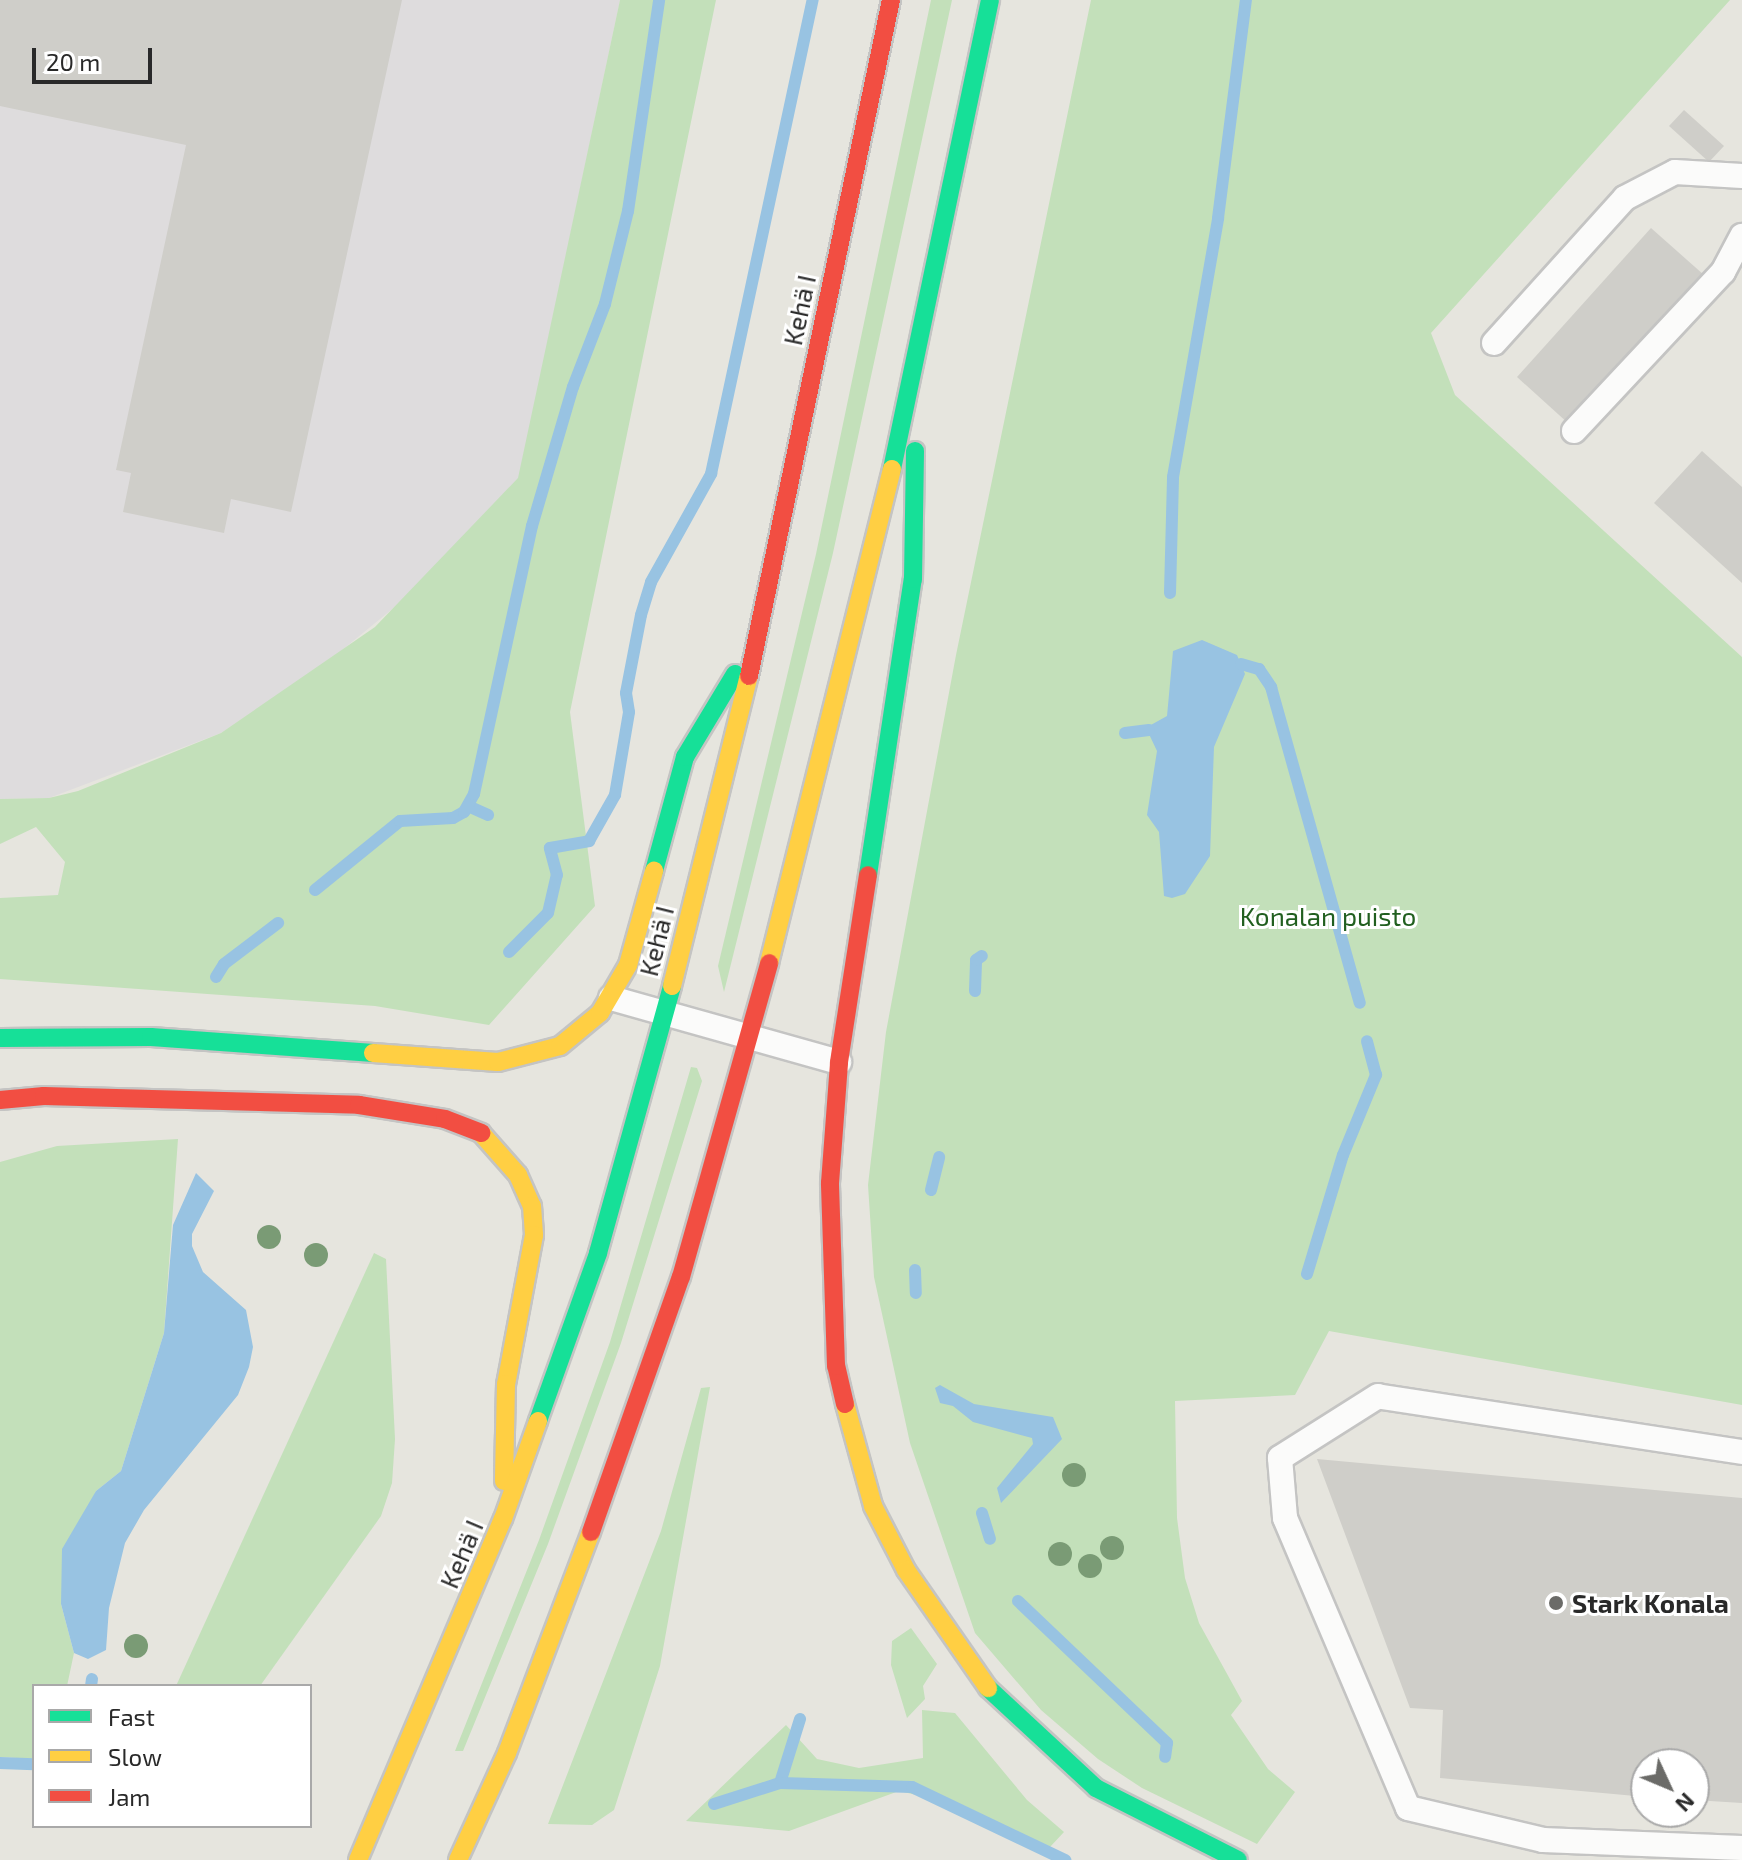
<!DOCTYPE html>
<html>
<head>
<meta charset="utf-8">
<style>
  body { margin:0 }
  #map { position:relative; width:1742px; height:1860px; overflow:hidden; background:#e6e5de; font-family:"Exo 2",sans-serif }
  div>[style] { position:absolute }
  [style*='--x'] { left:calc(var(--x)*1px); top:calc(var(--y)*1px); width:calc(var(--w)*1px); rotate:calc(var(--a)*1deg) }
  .industrial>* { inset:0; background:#dedcdd }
  .green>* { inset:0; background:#c3e0ba }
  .water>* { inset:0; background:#98c3e2 }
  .stream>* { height:12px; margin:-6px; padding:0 6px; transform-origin:6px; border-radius:6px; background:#98c3e2 }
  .building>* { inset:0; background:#cfcec9 }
  .roads { filter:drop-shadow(2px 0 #c4c4c3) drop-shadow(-2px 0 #c4c4c3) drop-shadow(0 2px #c4c4c3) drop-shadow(0 -2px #c4c4c3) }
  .lane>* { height:24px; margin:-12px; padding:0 12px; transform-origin:12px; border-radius:12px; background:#fbfbfa }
  .fast>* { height:18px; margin:-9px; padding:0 9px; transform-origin:9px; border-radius:9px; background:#16e098 }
  .slow>* { height:18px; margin:-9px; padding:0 9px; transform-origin:9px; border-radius:9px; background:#ffcf43 }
  .jam>* { height:18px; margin:-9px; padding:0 9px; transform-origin:9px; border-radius:9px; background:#f24e42 }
  .trees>* { width:24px; height:24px; margin:-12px; border-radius:50%; background:#7a9b75 }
  .dots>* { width:22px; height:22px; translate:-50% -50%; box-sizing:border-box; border:4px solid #fff; border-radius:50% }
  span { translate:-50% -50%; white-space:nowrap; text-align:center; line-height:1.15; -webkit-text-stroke:6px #fff; paint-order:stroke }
  .street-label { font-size:26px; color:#292929 }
  .park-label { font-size:26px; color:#215f1f }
  .poi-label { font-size:26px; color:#292929; font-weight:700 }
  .left { translate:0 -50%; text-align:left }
  .legend { position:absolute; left:32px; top:1684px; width:280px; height:144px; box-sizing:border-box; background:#fff; border:2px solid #a9a9a9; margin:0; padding:10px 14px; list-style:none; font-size:24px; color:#292929 }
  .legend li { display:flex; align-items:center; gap:16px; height:40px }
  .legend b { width:40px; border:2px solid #a9a9a9 }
  .north { position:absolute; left:1630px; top:1748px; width:80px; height:80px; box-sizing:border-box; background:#fff; border:2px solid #a9a9a9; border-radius:50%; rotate:134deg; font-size:22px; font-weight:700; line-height:32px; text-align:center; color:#292929 }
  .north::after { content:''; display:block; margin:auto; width:28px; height:36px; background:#6b6b68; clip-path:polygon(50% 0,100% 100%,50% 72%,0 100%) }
  .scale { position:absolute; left:32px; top:48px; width:120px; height:36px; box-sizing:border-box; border:4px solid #292929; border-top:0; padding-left:10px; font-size:24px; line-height:28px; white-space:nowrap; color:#292929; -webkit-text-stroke:6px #fff; paint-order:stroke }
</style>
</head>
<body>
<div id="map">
  <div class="industrial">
    <div style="clip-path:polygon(0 0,620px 0,519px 478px,413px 592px,325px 664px,221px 733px,49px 798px,0 799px)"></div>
  </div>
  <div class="green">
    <div style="clip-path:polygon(620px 0,716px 0,570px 712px,595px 906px,489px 1025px,375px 1006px,0 979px,0 898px,58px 895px,65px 862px,36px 827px,0 844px,0 799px,49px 798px,78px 791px,221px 733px,375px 627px,518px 478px)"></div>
    <div style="clip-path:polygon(931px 0,952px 0,833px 553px,724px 992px,718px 966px,816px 554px)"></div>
    <div style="clip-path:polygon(1091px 0,1730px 0,1431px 333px,1455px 395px,1742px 657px,1742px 1405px,1329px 1331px,1295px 1395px,1175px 1401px,1177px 1518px,1185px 1578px,1199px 1623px,1242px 1701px,1231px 1715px,1268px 1769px,1295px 1792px,1257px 1844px,1142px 1788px,1098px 1759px,1041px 1710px,975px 1633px,910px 1443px,874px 1277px,868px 1185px,886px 1032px,956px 655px)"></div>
    <div style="clip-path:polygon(691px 1067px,697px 1068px,702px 1081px,621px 1343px,548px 1544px,463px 1751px,455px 1751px,539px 1540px,610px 1342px)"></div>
    <div style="clip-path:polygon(178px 1139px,164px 1333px,121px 1471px,96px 1491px,61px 1604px,74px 1653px,67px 1686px,34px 1686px,34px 1759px,0 1757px,0 1162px,57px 1146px)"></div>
    <div style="clip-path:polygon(374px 1253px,386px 1259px,395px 1439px,392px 1483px,381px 1516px,260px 1686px,176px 1686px)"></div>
    <div style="clip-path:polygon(710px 1387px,660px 1666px,614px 1810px,592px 1825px,548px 1824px,661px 1531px,701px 1388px)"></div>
    <div style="clip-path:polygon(911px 1628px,937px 1664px,923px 1686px,925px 1699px,907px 1718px,891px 1665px,892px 1641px)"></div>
    <div style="clip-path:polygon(922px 1710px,955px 1713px,1027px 1800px,1064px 1832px,1050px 1847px,1027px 1847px,965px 1806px,899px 1791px,789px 1831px,686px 1821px,786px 1725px,817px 1759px,859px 1768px,923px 1758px)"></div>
  </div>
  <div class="water">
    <div style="clip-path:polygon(1202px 640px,1237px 655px,1245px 674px,1214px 747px,1210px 856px,1185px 894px,1172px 898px,1164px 896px,1159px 832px,1147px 815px,1157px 751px,1148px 732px,1149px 726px,1167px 716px,1173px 651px)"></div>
    <div style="clip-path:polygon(196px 1173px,214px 1191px,192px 1234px,192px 1246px,203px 1272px,246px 1310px,253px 1347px,249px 1367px,238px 1395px,144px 1510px,125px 1543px,109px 1608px,106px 1650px,88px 1659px,74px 1653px,61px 1604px,62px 1549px,96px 1491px,121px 1471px,164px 1333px,173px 1225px)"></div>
    <div style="clip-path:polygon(940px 1385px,974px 1404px,1053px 1417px,1062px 1439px,1001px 1503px,997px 1488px,1033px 1444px,1032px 1438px,973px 1422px,953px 1406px,940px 1403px,935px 1388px)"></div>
  </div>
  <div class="stream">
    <div style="--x:1170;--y:593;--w:116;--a:-88.5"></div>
    <div style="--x:1173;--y:477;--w:263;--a:-80.1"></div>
    <div style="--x:1218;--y:218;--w:220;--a:-82.7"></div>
    <div style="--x:1241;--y:664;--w:19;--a:16"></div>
    <div style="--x:1259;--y:669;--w:22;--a:56"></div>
    <div style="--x:1271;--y:687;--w:328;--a:74.3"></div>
    <div style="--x:1125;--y:733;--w:24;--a:-7"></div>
    <div style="--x:468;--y:806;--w:22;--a:24"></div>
    <div style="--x:315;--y:890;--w:109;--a:-39.1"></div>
    <div style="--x:400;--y:821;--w:53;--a:-3.2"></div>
    <div style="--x:453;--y:818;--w:13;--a:-29"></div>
    <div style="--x:464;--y:812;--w:21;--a:-61"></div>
    <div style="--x:474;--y:794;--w:274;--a:-77.8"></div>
    <div style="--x:532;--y:526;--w:145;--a:-73.6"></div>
    <div style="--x:573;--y:387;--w:89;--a:-68.9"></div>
    <div style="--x:605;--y:304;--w:96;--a:-76.1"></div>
    <div style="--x:628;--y:211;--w:213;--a:-81.6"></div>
    <div style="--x:509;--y:952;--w:55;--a:-45"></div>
    <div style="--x:548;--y:913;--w:39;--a:-77"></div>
    <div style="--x:557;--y:875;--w:28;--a:-105"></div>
    <div style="--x:550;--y:848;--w:40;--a:-10"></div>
    <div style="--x:589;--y:841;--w:53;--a:-60.5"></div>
    <div style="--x:615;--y:795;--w:84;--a:-80.4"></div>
    <div style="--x:629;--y:712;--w:19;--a:-99"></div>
    <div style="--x:626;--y:693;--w:79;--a:-79.1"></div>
    <div style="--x:641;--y:615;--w:34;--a:-73"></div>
    <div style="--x:651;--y:582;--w:124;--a:-60.9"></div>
    <div style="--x:711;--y:474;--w:485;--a:-77.9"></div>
    <div style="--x:216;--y:977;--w:15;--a:-58"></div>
    <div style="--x:224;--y:964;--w:68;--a:-37.2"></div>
    <div style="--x:975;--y:991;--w:31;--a:-88"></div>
    <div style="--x:976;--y:960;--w:7;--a:-34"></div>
    <div style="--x:931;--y:1190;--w:34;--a:-76"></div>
    <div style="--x:915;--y:1270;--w:23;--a:88"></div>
    <div style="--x:1307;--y:1274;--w:124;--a:-73.2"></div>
    <div style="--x:1343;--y:1155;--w:87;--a:-67.6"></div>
    <div style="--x:1376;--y:1075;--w:35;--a:-105"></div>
    <div style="--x:982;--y:1513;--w:27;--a:73"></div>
    <div style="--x:1018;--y:1601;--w:206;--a:43.6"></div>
    <div style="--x:1167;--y:1743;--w:14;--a:98"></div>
    <div style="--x:91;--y:1686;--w:7;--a:-82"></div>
    <div style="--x:0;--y:1763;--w:34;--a:2"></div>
    <div style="--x:780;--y:1783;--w:67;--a:-72.6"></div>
    <div style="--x:714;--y:1804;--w:69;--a:-17.7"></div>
    <div style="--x:780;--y:1783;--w:132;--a:1.7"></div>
    <div style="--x:912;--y:1787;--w:170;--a:25.5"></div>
  </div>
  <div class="building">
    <div style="clip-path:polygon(0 0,402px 0,291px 512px,231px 499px,224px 533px,123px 512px,131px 473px,116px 470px,186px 145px,0 106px)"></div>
    <div style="clip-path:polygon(1684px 110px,1724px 146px,1709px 162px,1669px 126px)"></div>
    <div style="clip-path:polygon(1651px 228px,1704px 275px,1569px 424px,1517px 377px)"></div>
    <div style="clip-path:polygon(1702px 451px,1742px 487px,1742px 583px,1654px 503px)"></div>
    <div style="clip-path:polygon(1317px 1459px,1742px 1498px,1742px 1803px,1694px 1800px,1694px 1764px,1646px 1764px,1646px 1797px,1440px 1778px,1443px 1710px,1410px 1708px)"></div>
  </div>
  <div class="roads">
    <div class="lane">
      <div style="--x:1494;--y:343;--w:195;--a:-47.9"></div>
      <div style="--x:1625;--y:198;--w:56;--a:-27.5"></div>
      <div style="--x:1675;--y:172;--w:67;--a:3.4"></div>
      <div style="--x:1574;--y:431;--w:218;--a:-46.9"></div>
      <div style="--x:1723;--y:272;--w:41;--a:-62.2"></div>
      <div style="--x:611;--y:998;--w:237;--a:15.7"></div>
      <div style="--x:1742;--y:1452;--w:368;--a:-171.3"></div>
      <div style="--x:1378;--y:1396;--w:116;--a:147.7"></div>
      <div style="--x:1280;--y:1458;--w:60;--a:85.2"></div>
      <div style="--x:1285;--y:1518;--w:315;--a:67"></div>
      <div style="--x:1408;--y:1808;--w:139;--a:13.3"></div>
      <div style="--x:1543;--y:1840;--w:199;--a:2.3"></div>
    </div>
    <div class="fast">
      <div style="--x:892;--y:469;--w:479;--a:-78.2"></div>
      <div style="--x:654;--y:871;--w:118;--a:-74.8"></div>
      <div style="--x:685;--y:757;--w:97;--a:-58.9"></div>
      <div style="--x:868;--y:875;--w:299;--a:-81.4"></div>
      <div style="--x:913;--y:579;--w:128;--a:-89.1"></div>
      <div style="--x:0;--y:1038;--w:151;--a:-0.4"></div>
      <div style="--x:151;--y:1037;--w:223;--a:4.1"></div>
      <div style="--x:538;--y:1421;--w:178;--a:-70.3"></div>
      <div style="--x:598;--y:1253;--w:277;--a:-74.5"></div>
      <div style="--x:988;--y:1688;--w:147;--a:42.8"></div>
      <div style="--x:1096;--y:1788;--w:159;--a:26.9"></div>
    </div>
    <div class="slow">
      <div style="--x:769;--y:963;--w:509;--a:-76.02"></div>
      <div style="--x:672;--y:986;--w:319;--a:-76.1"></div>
      <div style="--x:373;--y:1053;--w:125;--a:4.1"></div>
      <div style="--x:498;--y:1062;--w:64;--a:-14.5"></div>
      <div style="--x:560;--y:1046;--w:52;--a:-39.5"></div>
      <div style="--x:600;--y:1013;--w:56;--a:-59.7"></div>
      <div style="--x:628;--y:965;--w:98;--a:-74.5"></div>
      <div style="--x:481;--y:1133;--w:56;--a:48.6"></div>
      <div style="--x:518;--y:1175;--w:34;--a:66"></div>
      <div style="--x:532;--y:1206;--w:29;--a:86"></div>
      <div style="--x:534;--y:1235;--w:152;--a:100.6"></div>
      <div style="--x:506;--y:1384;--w:97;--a:91.2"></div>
      <div style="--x:845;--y:1404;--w:106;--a:74.6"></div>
      <div style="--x:873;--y:1506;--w:72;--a:62.7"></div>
      <div style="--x:906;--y:1570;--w:144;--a:55.2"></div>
      <div style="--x:358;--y:1860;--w:371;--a:-67"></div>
      <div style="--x:503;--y:1519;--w:104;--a:-70.3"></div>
      <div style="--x:458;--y:1860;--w:118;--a:-65.4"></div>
      <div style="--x:507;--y:1753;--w:236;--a:-69.2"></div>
    </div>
    <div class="jam">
      <div style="--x:749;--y:676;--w:691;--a:-78.14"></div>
      <div style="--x:0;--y:1100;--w:44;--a:-5.2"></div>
      <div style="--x:44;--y:1096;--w:315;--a:1.6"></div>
      <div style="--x:359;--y:1105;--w:87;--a:9.2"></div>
      <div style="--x:445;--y:1119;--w:39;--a:21"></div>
      <div style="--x:845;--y:1404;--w:39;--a:-103"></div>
      <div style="--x:836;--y:1366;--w:183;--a:-91.9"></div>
      <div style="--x:830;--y:1183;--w:121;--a:-85.7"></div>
      <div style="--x:839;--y:1062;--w:189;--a:-81.2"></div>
      <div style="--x:591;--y:1532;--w:270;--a:-70.6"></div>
      <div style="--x:681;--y:1277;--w:326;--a:-74.3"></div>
    </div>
  </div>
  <div class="trees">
    <div style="left:269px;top:1237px"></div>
    <div style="left:316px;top:1255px"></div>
    <div style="left:1074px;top:1475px"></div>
    <div style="left:1112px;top:1548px"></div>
    <div style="left:1060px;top:1554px"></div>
    <div style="left:1090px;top:1566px"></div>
    <div style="left:136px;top:1646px"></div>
  </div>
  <div class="dots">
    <div style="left:1556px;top:1603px;background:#6b6b68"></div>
  </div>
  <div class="street-label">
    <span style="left:799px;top:310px;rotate:-78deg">Kehä I</span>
    <span style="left:656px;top:941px;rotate:-76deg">Kehä I</span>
    <span style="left:461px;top:1554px;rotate:-67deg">Kehä I</span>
  </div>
  <div class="park-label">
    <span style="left:1328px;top:916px">Konalan puisto</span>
  </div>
  <div class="poi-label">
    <span class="left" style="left:1572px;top:1603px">Stark Konala</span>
  </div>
  <ul class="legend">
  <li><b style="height:10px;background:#16e098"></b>Fast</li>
  <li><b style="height:10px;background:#ffcf43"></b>Slow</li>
  <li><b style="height:10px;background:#f24e42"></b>Jam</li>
  </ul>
  <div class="north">N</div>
  <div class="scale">20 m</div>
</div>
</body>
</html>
